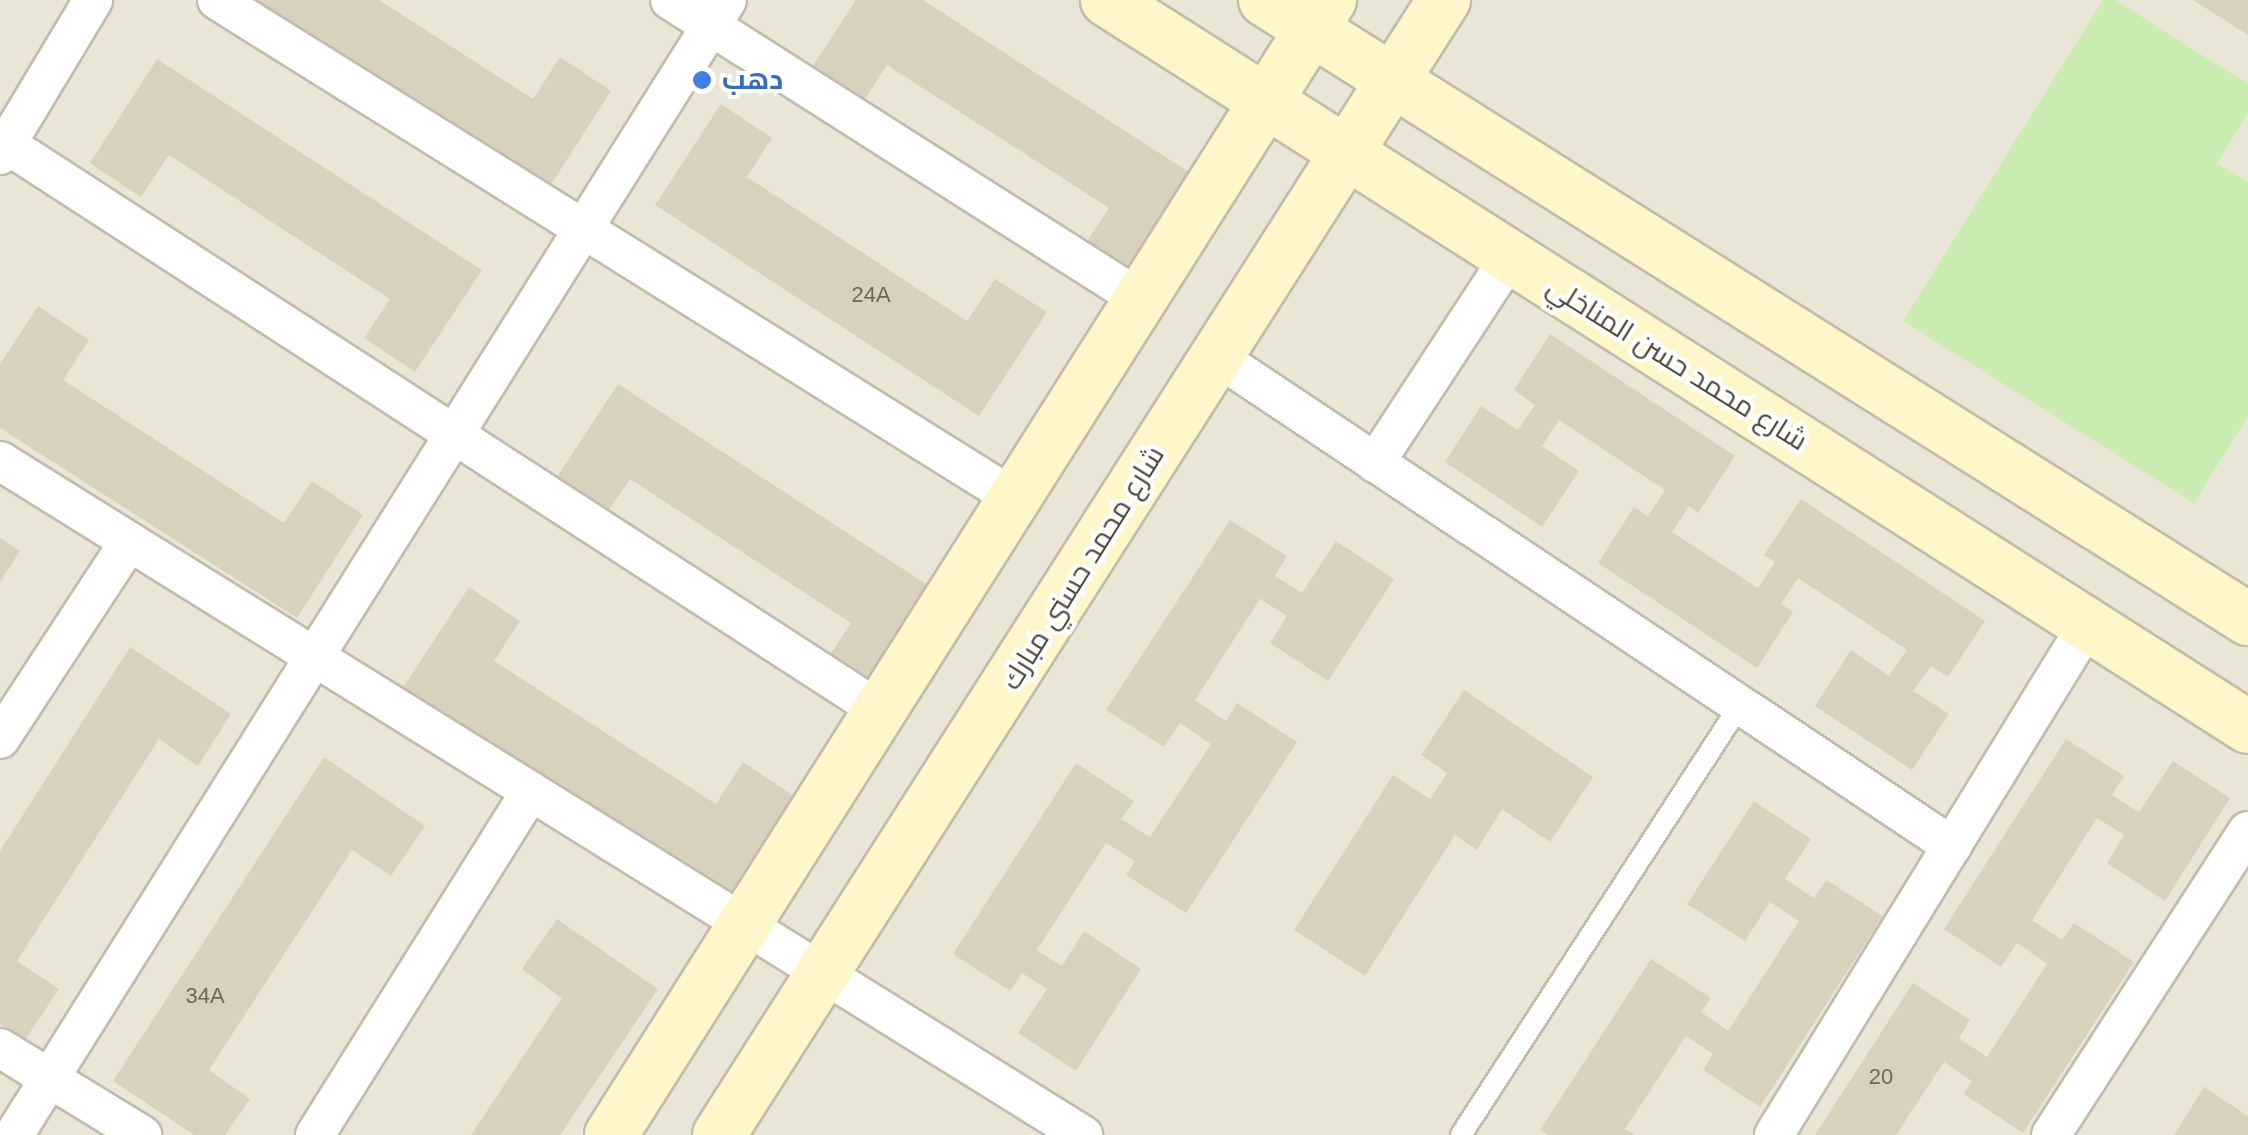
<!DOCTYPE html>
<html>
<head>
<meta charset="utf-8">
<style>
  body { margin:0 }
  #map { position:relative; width:2248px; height:1135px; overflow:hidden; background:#f6f3ea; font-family:Arial,Cairo,sans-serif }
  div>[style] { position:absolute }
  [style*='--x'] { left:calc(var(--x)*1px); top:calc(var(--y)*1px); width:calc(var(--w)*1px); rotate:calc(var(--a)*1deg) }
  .residential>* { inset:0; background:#eae6d7 }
  .green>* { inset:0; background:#cbecb0 }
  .building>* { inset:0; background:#d8d1be }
  .roads { filter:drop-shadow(2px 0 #c2bcab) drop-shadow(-2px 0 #c2bcab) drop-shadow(0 2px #c2bcab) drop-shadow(0 -2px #c2bcab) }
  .lane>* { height:20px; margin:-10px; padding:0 10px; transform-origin:10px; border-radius:10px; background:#fff }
  .street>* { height:38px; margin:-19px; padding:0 19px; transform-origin:19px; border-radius:19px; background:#fff }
  .secondary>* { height:52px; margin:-26px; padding:0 26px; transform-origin:26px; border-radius:26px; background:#fff7ca }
  .dots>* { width:28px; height:28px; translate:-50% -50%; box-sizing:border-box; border:5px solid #fff; border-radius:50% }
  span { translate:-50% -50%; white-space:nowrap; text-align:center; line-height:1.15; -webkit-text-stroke:8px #fff; paint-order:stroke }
  .number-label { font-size:22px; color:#6e6859 }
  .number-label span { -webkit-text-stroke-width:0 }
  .shop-label { font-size:28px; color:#366cbe; font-weight:700 }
  .left { translate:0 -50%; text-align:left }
  .street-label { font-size:28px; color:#4a4537 }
</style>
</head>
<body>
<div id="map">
  <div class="residential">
    <div style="clip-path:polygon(0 0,2248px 0,2248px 1135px,0 1135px)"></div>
  </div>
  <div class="green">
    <div style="clip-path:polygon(2103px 0,2115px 0,2248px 84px,2248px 113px,2217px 163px,2248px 182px,2248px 416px,2194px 503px,1903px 321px)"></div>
  </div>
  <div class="building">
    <div style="clip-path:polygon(242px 0,379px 0,533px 99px,560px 57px,611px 91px,545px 194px)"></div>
    <div style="clip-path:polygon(856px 0,923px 0,1201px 180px,1134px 282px,1083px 247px,1109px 208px,887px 65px,860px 107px,809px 72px)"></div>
    <div style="clip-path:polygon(2193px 0,2248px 0,2248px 35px)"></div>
    <div style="clip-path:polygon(157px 59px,482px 270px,415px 372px,364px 338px,390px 299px,169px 155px,141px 197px,90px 163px)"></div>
    <div style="clip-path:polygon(721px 104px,772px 138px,747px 177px,967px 321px,995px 279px,1047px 312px,979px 416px,655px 205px)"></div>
    <div style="clip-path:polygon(38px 306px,89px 340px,63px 380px,284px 523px,312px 481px,363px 515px,297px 618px,0 428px,0 364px)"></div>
    <div style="clip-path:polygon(1550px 334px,1735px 456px,1698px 513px,1689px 506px,1672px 532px,1758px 588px,1775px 562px,1764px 555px,1801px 499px,1985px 621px,1948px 677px,1931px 666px,1913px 691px,1949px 714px,1912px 770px,1815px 706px,1851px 650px,1889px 676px,1907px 650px,1798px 578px,1781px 604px,1793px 612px,1757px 668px,1598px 563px,1634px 507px,1648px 516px,1665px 490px,1559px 420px,1542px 446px,1579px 471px,1542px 527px,1445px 462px,1481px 406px,1518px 430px,1535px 405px,1514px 390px)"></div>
    <div style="clip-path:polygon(618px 384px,943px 595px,876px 696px,825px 662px,851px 623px,630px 479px,602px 520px,551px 486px)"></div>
    <div style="clip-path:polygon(1230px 520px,1287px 556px,1275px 576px,1302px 593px,1336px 541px,1394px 579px,1328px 681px,1270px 643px,1287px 616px,1260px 599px,1195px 700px,1226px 721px,1237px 703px,1297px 742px,1186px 913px,1126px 875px,1135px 861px,1106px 843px,1037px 950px,1062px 966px,1084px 931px,1141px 969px,1076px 1071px,1018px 1033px,1047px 989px,1022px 973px,1010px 991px,953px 954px,1076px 763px,1134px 801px,1121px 819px,1150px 837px,1211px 744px,1180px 723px,1164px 747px,1106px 710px)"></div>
    <div style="clip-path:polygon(0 538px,20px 551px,0 582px)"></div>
    <div style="clip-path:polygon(469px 587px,520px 621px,494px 661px,716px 804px,743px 762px,794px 796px,728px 899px,402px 689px)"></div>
    <div style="clip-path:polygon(130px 647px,231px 714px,198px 766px,159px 739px,17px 961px,59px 989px,25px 1040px,0 1024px,0 851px)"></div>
    <div style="clip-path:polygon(1464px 690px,1593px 777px,1550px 842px,1502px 809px,1477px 850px,1455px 835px,1365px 976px,1294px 930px,1393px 775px,1430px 799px,1447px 773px,1421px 755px)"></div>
    <div style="clip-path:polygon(2066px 739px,2124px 776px,2112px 795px,2139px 812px,2173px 761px,2230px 798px,2165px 901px,2107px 863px,2124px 835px,2097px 818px,2032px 920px,2062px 940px,2074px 923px,2134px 962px,2023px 1133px,1964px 1094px,1972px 1081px,1944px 1062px,1896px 1135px,1815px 1135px,1913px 983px,1970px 1020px,1959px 1038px,1987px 1057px,2047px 964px,2017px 943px,2001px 967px,1944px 929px)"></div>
    <div style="clip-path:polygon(324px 757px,425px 826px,391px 876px,352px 850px,209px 1070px,250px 1099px,225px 1135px,194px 1135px,113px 1081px)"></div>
    <div style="clip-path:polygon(1754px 801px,1811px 839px,1785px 879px,1814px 898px,1826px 880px,1883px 916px,1760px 1107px,1703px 1070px,1713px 1054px,1686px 1036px,1625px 1129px,1635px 1135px,1549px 1135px,1540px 1130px,1651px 959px,1711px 998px,1701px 1012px,1728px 1031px,1799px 921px,1770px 902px,1745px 941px,1687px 904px)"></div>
    <div style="clip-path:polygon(557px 919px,658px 989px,560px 1135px,471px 1135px,562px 998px,522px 969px)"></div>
    <div style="clip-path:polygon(2204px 1087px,2248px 1116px,2248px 1135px,2174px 1135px)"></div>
  </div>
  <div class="roads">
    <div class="lane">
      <div style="--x:1461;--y:1135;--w:513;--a:-57.02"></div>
    </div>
    <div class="street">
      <div style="--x:217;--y:0;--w:940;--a:32"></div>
      <div style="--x:670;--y:0;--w:557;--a:32.46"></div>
      <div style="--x:0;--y:140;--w:1048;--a:32.96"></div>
      <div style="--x:0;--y:155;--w:181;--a:-59"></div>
      <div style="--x:1217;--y:357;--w:883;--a:33.64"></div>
      <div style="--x:0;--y:461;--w:1276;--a:31.9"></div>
      <div style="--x:1375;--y:463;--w:246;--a:-56.8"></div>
      <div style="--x:0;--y:739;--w:235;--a:-56.8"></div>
      <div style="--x:0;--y:1048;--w:167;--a:31.5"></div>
      <div style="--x:14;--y:1135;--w:1340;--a:-57.86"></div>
      <div style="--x:315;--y:1135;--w:406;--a:-57.9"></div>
      <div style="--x:1774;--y:1135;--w:600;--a:-58.43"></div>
      <div style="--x:2051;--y:1135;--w:362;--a:-57.1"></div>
    </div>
    <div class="secondary">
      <div style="--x:1107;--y:0;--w:1353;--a:32.5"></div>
      <div style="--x:1265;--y:0;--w:1162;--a:32.2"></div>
      <div style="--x:611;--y:1135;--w:1344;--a:-57.65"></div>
      <div style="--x:719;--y:1135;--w:1347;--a:-57.43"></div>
    </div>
  </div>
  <div class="dots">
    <div style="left:702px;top:80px;background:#3f7fe0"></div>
  </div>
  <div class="number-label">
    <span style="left:871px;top:295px">24A</span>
    <span style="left:205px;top:996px">34A</span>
    <span style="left:1881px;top:1077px">20</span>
  </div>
  <div class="shop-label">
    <span class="left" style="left:722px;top:80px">دهب</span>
  </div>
  <div class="street-label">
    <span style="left:1677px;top:364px;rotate:32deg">شارع محمد حسن المناخلي</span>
    <span style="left:1083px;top:568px;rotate:-58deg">شارع محمد حسني مبارك</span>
  </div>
</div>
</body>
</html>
